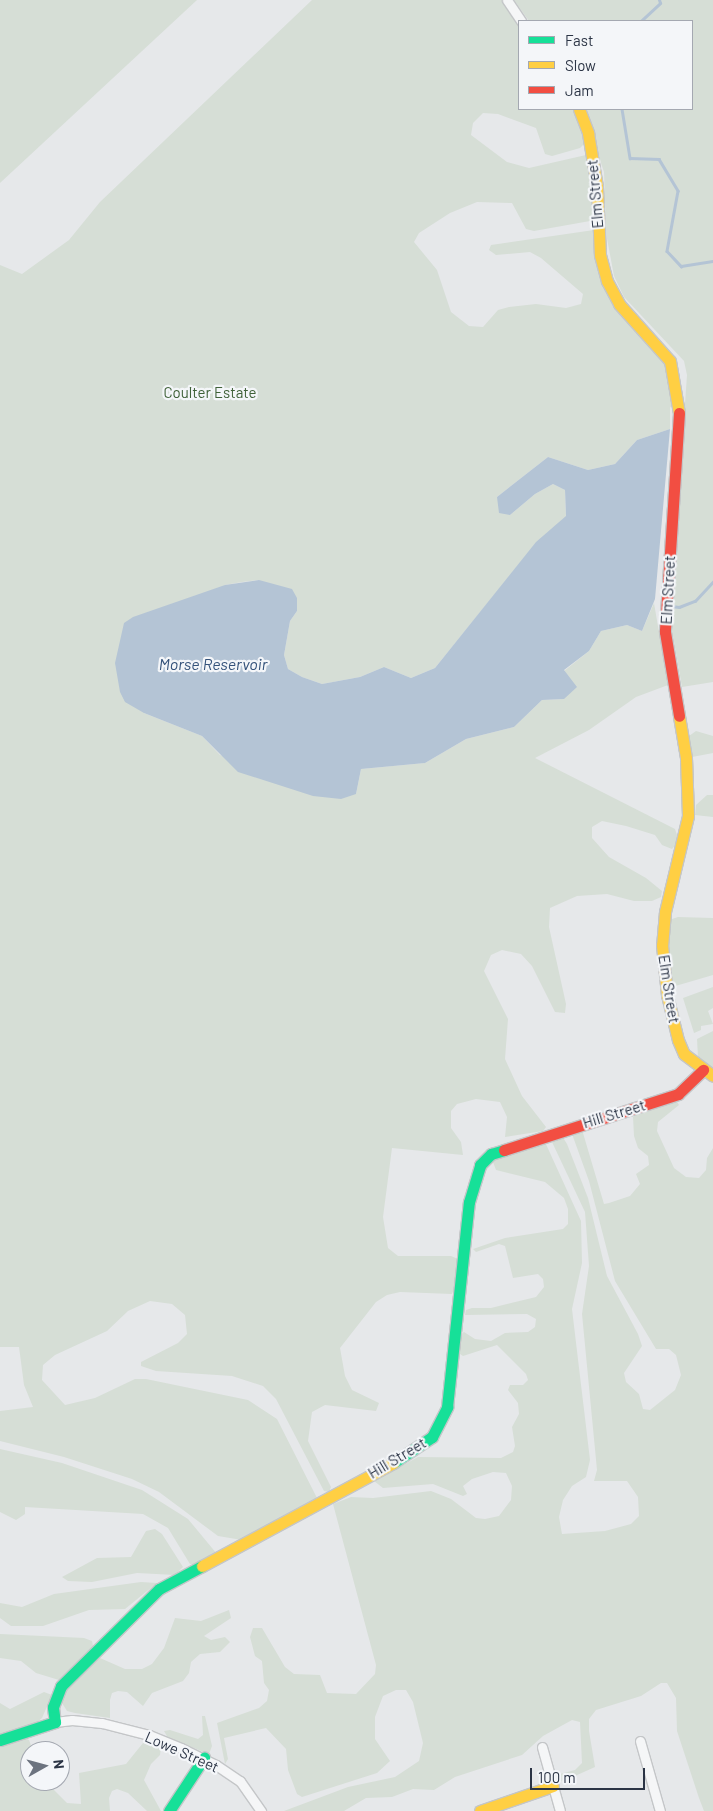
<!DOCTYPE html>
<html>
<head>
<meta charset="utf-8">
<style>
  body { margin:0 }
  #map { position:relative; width:713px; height:1811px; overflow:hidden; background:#e6e8ea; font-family:Barlow,sans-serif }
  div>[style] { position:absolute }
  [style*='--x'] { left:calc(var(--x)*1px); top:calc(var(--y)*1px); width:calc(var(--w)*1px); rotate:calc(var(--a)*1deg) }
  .green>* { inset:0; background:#d6ded6 }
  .water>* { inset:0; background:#b4c4d5 }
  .stream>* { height:2.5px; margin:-1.25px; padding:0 1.25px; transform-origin:1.25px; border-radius:1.25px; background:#b4c4d5 }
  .roads { filter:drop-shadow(1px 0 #c4c6c8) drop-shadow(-1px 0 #c4c6c8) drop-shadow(0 1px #c4c6c8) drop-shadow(0 -1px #c4c6c8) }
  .street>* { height:9px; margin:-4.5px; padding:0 4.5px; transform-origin:4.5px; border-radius:4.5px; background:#f5f6f7 }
  .fast>* { height:11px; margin:-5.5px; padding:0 5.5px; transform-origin:5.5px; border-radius:5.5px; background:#16e098 }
  .slow>* { height:11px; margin:-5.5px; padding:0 5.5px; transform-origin:5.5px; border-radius:5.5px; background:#ffcf43 }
  .jam>* { height:11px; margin:-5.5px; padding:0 5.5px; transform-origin:5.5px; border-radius:5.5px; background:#f24e42 }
  span { translate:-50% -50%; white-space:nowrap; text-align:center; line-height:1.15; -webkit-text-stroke:4.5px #f4f6f9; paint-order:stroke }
  .street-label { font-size:15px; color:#2b3445 }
  .park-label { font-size:15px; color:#3f6138 }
  .water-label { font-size:16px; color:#34527a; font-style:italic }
  .legend { position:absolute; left:518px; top:20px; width:175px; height:90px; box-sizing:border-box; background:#f4f6f9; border:1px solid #a4a8b1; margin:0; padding:6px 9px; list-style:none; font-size:15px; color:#2b3445 }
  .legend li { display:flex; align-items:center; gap:10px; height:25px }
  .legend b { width:25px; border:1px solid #a4a8b1 }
  .north { position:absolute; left:20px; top:1741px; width:50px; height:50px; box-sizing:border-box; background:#f4f6f9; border:1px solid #a4a8b1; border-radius:50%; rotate:83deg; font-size:14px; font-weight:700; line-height:20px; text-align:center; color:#2b3445 }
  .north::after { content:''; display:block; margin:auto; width:18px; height:22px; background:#6c737f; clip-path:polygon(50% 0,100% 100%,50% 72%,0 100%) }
  .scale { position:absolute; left:530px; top:1768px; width:115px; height:22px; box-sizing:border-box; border:2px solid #2b3445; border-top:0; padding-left:6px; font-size:15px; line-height:18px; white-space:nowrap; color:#2b3445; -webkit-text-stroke:4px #f4f6f9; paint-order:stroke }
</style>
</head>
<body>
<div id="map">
  <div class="green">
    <div style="clip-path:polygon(0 0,197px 0,0 183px)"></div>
    <div style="clip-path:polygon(312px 0,503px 0,519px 24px,519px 109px,574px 109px,585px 143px,580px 148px,552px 156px,545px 154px,536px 128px,498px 114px,483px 113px,473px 123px,471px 135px,507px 162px,529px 168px,586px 155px,591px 163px,593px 217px,590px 221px,534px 231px,526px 229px,512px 203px,477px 202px,450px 213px,419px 233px,414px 242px,437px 270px,451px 312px,469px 326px,483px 327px,498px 310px,509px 307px,536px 304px,566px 308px,581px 304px,583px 294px,541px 258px,530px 252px,496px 255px,489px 250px,491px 245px,594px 230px,604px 286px,664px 361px,672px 382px,674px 401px,670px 408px,670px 429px,637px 440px,615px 464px,588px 470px,548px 457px,497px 497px,510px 515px,535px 494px,553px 484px,565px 490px,566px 517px,536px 543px,435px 668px,411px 678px,384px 667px,360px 677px,322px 684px,302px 677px,288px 669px,284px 655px,290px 621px,297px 611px,259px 580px,242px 582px,225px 585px,144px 713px,202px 736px,220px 755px,356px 794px,361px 769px,425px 763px,466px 739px,514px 727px,542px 700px,564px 699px,564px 671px,589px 651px,601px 631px,627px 625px,642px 631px,654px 603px,668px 685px,636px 697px,589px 730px,535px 758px,675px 829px,679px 841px,672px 849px,662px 845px,655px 835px,626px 826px,602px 821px,592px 827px,592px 838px,609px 857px,646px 878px,662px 891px,661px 897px,652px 901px,634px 901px,607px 894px,577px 896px,550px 908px,549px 927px,566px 1004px,565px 1013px,555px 1012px,532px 966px,521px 954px,502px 950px,491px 955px,484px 971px,508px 1019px,505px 1059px,522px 1096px,546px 1127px,543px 1131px,505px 1137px,507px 1117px,500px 1102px,476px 1099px,457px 1104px,451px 1111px,451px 1128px,461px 1142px,463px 1155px,392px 1148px,383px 1217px,388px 1248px,398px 1256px,451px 1256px,458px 1259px,455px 1287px,452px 1294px,400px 1292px,387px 1295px,376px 1302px,340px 1348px,345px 1376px,352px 1390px,379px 1403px,376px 1411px,325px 1405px,312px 1412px,308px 1441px,331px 1487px,329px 1492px,324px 1491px,276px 1399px,263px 1386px,232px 1376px,156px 1371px,141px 1366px,141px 1362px,178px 1343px,187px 1334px,185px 1315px,172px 1304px,150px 1301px,128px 1311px,107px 1331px,55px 1355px,43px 1365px,42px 1380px,65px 1405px,95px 1398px,135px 1379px,146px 1379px,248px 1400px,277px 1419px,317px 1498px,242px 1540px,218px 1536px,159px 1492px,132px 1479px,64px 1457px,0 1441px,0 1411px,33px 1407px,24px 1385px,19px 1347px,0 1347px,0 265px,22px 274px,69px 240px,100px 202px)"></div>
    <div style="clip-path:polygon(514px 0,713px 0,713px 682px,682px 687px,670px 619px,687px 375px,684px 361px,624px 297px,614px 276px,606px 233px,604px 172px,583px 109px,692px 109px,692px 21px,529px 21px)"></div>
    <div style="clip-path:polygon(696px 731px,713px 736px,713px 753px,692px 757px,689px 736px)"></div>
    <div style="clip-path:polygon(707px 795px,713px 795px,713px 817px,695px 815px,696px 805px)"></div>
    <div style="clip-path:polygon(678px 917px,713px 918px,713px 975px,672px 987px,667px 955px,669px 920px)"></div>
    <div style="clip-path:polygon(713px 987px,713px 1008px,708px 1011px,713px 1024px,701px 1026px,701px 1030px,694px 1033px,683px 998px)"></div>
    <div style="clip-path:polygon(713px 1031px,713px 1068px,698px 1057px,697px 1039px)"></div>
    <div style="clip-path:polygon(676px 1100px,679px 1105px,658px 1122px,657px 1131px,674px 1168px,686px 1177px,699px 1178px,706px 1170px,707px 1158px,713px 1148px,713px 1811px,704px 1811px,699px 1798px,677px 1731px,676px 1698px,667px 1683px,661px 1683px,641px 1696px,596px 1710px,589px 1719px,589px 1731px,595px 1767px,566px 1780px,560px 1781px,560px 1774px,575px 1770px,582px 1763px,580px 1722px,572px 1720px,543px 1736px,522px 1755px,455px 1777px,434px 1790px,413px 1789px,392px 1797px,366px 1798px,344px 1811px,284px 1811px,348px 1787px,395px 1777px,419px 1761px,423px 1743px,413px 1702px,406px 1690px,396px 1690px,383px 1696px,375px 1717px,375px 1739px,390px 1761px,377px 1773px,302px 1797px,297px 1794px,288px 1770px,286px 1749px,266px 1728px,224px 1738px,228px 1759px,225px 1764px,217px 1723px,259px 1708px,267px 1701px,269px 1690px,264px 1683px,262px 1661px,255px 1656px,250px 1637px,253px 1628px,262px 1628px,285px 1667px,294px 1674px,320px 1675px,327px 1693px,356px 1694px,375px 1674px,376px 1665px,333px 1504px,351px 1497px,373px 1498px,431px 1491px,451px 1499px,476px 1518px,485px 1519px,499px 1516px,511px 1500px,512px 1486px,506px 1473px,493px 1472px,472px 1479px,463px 1486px,467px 1494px,463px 1496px,433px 1484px,383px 1488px,374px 1481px,418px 1457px,501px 1458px,513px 1452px,515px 1446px,512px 1427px,519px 1414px,518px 1403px,508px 1390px,510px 1385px,523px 1385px,528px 1380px,526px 1374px,497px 1345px,463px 1356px,460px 1354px,459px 1336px,464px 1332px,475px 1339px,491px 1341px,505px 1333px,528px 1332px,535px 1327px,536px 1319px,527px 1314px,465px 1315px,466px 1310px,472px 1308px,491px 1308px,536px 1297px,544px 1287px,543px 1279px,538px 1274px,513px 1278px,505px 1246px,499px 1244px,476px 1252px,473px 1249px,505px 1238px,563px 1229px,568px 1224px,568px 1209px,564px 1198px,545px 1182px,496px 1170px,493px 1162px,497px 1156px,545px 1142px,581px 1221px,582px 1263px,572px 1309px,590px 1460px,586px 1477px,572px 1486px,563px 1500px,559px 1517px,562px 1534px,605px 1531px,631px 1524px,639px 1516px,638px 1497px,627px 1481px,594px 1481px,597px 1470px,582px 1314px,589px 1266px,585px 1212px,552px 1142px,562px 1136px,567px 1144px,588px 1198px,607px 1276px,638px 1334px,642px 1346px,624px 1373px,626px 1382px,639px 1394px,643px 1409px,650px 1410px,675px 1390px,681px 1375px,676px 1355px,669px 1349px,656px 1349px,615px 1281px,589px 1181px,572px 1134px,583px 1133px,604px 1204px,609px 1203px,630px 1196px,640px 1184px,636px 1174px,649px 1165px,648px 1156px,638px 1148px,634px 1136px,633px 1117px,637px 1113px)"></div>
    <div style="clip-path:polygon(0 1449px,62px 1463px,142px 1490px,188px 1519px,217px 1554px,194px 1565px,190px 1564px,168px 1528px,143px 1514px,25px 1507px,25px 1514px,16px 1520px,0 1512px)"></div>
    <div style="clip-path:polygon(155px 1529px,162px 1534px,183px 1567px,175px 1575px,137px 1573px,92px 1582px,68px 1581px,62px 1577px,97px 1558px,131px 1557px,146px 1531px)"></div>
    <div style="clip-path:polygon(141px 1582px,157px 1583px,125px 1609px,89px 1610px,43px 1626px,11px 1626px,0 1618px,0 1603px,22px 1607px,54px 1594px)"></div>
    <div style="clip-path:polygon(229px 1610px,231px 1618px,204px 1636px,211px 1640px,225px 1637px,230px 1642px,220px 1652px,200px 1654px,191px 1662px,189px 1673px,183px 1681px,152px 1693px,143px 1706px,127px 1692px,118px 1691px,112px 1693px,110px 1700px,110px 1718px,75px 1713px,67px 1711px,62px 1703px,62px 1696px,67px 1690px,100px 1658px,125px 1669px,142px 1669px,152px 1664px,164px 1648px,175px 1618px,201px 1621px)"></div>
    <div style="clip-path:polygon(0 1634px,84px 1638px,92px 1641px,93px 1646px,59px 1680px,36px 1673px,21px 1661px,0 1658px)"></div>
    <div style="clip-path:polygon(44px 1692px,52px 1695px,42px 1718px,35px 1724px,0 1737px,0 1703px,10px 1709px)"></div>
    <div style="clip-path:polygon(202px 1716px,205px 1716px,212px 1746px,209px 1754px,168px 1738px,164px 1731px,170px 1730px,198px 1739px,203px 1735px)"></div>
    <div style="clip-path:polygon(25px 1738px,29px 1740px,33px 1751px,30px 1751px,30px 1781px,45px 1781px,67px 1803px,81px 1804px,79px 1773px,126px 1764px,143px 1743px,157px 1744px,161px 1747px,160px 1755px,151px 1764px,144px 1780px,161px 1811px,147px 1811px,128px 1793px,117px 1789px,112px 1791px,109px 1798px,110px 1811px,0 1811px,0 1746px)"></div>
  </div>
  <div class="water">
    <div style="clip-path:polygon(670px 429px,655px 599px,642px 631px,627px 625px,601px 631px,589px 651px,564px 670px,577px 687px,564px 699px,542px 700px,514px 727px,466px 739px,425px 763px,361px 769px,356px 794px,341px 799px,313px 796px,238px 772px,202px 736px,144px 713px,125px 702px,120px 692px,115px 663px,124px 623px,133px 617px,225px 585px,259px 580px,292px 589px,297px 598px,297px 611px,290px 621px,284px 655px,288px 669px,302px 677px,322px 684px,360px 677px,384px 667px,411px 678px,435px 668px,536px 542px,566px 516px,565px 490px,553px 484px,535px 494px,510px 515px,499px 513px,497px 497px,548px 457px,588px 470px,615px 464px,637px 440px)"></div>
  </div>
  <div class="stream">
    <div style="--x:641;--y:21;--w:26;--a:-43"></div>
    <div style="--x:660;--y:3;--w:3;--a:-108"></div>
    <div style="--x:622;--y:109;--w:50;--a:80.7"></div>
    <div style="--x:630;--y:158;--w:29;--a:2"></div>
    <div style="--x:659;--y:159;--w:37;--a:59"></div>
    <div style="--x:678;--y:191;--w:61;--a:100.4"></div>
    <div style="--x:667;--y:251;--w:21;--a:47"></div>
    <div style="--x:681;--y:266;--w:32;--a:-9"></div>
    <div style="--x:671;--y:606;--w:8;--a:7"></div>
    <div style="--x:679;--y:607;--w:17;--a:-21"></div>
    <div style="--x:695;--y:601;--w:26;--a:-47"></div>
  </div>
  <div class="roads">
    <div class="street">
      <div style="--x:507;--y:0;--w:25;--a:56"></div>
      <div style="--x:55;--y:1722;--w:17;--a:-7"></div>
      <div style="--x:72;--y:1720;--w:30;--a:6"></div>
      <div style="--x:102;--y:1723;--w:49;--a:14.3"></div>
      <div style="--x:149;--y:1735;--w:35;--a:22"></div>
      <div style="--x:181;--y:1748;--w:39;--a:26"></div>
      <div style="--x:216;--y:1765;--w:29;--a:34"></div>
      <div style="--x:240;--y:1781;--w:37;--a:55"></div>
      <div style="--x:640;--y:1741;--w:73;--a:74.1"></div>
      <div style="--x:542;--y:1747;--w:66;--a:74.3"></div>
    </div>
    <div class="fast">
      <div style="--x:393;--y:1463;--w:47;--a:-33.7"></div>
      <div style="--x:432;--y:1437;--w:34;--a:-63"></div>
      <div style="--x:447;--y:1407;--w:206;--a:-83.9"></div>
      <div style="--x:469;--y:1202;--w:39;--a:-73"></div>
      <div style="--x:480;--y:1165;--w:16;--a:-45"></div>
      <div style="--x:491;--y:1154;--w:14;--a:-17"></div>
      <div style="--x:0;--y:1740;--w:58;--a:-18.1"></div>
      <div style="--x:55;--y:1722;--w:15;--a:-98"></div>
      <div style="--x:53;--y:1707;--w:22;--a:-69"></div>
      <div style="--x:61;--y:1686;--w:138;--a:-44.7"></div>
      <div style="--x:159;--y:1589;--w:49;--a:-28.1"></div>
      <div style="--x:169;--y:1811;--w:64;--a:-56.6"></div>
    </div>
    <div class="slow">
      <div style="--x:579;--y:109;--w:26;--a:69"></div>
      <div style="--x:588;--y:133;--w:55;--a:80.5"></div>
      <div style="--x:597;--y:187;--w:68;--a:87.5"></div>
      <div style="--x:600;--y:255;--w:27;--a:75"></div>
      <div style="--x:607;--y:281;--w:26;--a:62"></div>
      <div style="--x:619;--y:304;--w:76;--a:48.2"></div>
      <div style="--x:670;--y:361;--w:53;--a:80.2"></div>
      <div style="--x:679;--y:716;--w:43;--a:80.5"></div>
      <div style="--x:686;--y:758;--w:58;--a:88"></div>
      <div style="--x:688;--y:816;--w:99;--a:103.5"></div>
      <div style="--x:665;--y:912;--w:33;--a:95"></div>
      <div style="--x:662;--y:945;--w:50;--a:84.3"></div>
      <div style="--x:667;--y:995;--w:46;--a:76.3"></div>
      <div style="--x:678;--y:1040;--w:15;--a:67"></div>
      <div style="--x:684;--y:1054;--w:36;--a:37"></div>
      <div style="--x:202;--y:1566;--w:217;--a:-28.3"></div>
      <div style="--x:480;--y:1811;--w:77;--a:-18.9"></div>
    </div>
    <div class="jam">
      <div style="--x:679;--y:413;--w:219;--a:93.7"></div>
      <div style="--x:665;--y:632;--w:85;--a:80.5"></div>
      <div style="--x:504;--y:1150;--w:183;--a:-17.8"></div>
      <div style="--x:678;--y:1094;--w:35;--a:-44"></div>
    </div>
  </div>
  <div class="street-label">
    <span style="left:595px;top:194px;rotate:-95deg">Elm Street</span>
    <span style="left:668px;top:590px;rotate:-87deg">Elm Street</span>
    <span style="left:669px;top:989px;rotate:81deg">Elm Street</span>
    <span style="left:614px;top:1114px;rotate:-17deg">Hill Street</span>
    <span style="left:397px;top:1458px;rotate:-31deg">Hill Street</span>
    <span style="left:182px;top:1752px;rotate:24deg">Lowe Street</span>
  </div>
  <div class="park-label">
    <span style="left:210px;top:393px">Coulter Estate</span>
  </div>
  <div class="water-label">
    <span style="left:213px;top:664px">Morse Reservoir</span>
  </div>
  <ul class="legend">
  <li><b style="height:6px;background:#16e098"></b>Fast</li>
  <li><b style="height:6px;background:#ffcf43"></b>Slow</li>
  <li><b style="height:6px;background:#f24e42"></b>Jam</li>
  </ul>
  <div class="north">N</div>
  <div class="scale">100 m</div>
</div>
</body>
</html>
